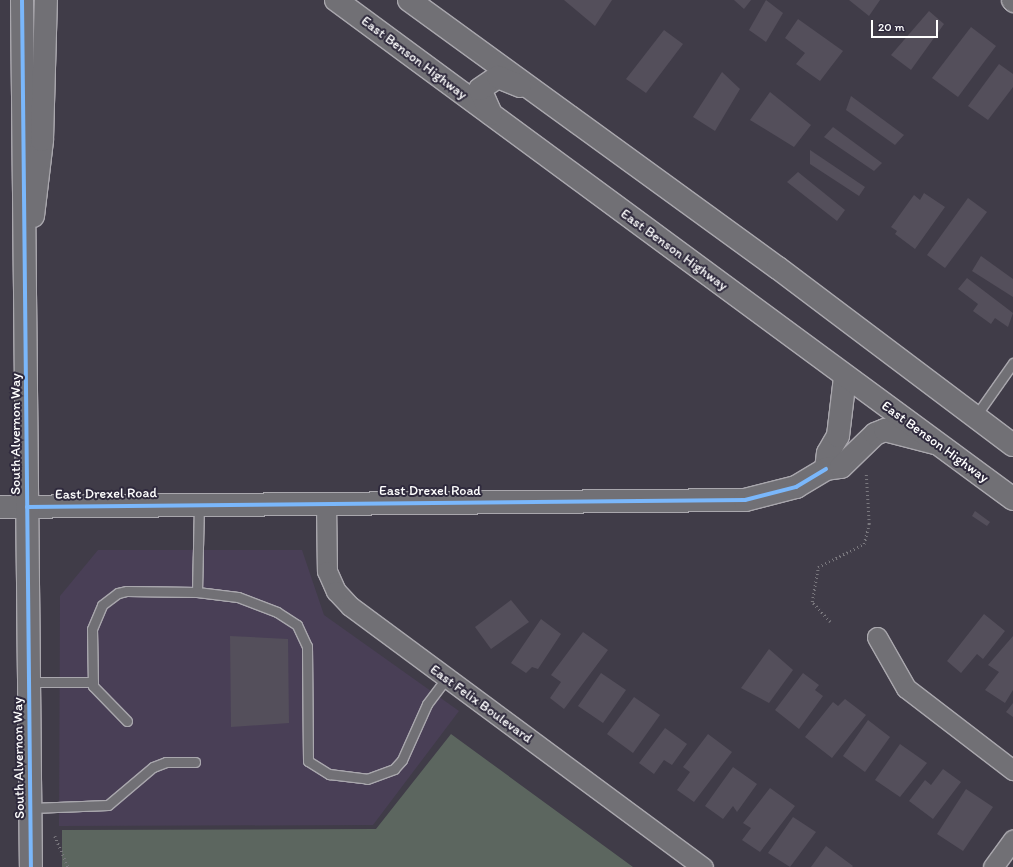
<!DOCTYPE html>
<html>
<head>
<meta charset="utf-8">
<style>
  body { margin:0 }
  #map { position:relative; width:1013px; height:867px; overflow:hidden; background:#403c48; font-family:Itim,sans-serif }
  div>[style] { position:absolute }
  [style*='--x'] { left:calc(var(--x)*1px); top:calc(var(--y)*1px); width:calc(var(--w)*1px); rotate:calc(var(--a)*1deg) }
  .built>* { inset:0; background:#493f56 }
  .green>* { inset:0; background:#5c665f }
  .building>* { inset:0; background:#544f5b }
  .path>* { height:2.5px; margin-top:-1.25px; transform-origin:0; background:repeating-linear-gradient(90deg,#7a787e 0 1px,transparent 0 4px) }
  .roads { filter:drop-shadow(1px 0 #a9a7ad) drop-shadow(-1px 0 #a9a7ad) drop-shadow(0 1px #a9a7ad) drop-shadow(0 -1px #a9a7ad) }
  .service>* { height:9px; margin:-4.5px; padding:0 4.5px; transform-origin:4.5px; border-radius:4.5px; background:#717075 }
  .minor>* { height:19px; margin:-9.5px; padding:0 9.5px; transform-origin:9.5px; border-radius:9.5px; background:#717075 }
  .tertiary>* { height:22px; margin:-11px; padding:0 11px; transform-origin:11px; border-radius:11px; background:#717075 }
  .secondary>* { height:22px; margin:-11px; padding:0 11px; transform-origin:11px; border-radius:11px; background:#717075 }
  .cycleway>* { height:4px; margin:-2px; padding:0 2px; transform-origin:2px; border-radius:2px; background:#7ab7fb }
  span { translate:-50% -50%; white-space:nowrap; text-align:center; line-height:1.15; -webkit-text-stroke:4px #2f2a3d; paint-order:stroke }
  .street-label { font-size:14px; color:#fff }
  .scale { position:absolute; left:871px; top:20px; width:67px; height:18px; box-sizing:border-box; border:2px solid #fff; border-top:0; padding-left:5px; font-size:12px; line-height:14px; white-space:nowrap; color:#fff; -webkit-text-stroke:3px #2f2a3d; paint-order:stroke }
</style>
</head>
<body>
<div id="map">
  <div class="built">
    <div style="clip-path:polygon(98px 550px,302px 550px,324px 615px,459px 711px,373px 825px,59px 826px,60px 596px)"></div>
  </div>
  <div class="green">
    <div style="clip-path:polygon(451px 734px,633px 867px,62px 867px,62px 830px,376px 829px)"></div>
  </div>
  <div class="building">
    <div style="clip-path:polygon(564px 0,612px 0,595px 26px)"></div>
    <div style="clip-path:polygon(734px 0,751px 0,744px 9px)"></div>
    <div style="clip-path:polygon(766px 0,783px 13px,766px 42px,749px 30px)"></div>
    <div style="clip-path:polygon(849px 0,880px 0,869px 16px)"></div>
    <div style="clip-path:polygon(929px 11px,944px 24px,911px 70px,891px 55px)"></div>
    <div style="clip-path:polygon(798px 19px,843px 51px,820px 81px,796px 64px,805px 53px,785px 38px)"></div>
    <div style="clip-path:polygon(971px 27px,996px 46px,958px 97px,932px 78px)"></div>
    <div style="clip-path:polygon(664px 30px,683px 44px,646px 93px,626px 79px)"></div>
    <div style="clip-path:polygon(999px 64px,1013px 74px,1013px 87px,988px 120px,968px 106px)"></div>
    <div style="clip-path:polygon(722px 72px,740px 89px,715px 131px,693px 117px)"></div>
    <div style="clip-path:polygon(770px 92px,811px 125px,794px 147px,750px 120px)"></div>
    <div style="clip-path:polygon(851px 96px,904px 135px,895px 145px,846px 110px)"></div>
    <div style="clip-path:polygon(833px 127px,882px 163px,874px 171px,824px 137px)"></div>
    <div style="clip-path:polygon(810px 150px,865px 187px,859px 196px,810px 164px)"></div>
    <div style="clip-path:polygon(798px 172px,845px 210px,837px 221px,787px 182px)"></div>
    <div style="clip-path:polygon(924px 193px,945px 207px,915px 249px,895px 234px,897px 231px,891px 227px,914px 195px,920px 200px)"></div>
    <div style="clip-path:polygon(968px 198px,987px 212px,945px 268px,927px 255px)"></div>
    <div style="clip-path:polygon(981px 256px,1013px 279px,1013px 297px,972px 271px)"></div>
    <div style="clip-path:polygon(967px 278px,1013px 313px,1008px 327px,995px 318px,991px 324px,973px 311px,978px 304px,958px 289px)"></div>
    <div style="clip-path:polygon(975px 511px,990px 522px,987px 526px,972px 516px)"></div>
    <div style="clip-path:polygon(511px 600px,529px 622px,491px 649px,475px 627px)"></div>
    <div style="clip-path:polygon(984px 614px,1005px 631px,983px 659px,977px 654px,961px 673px,947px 661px)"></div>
    <div style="clip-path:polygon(541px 619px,561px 634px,538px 669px,532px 667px,526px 673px,511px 663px)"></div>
    <div style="clip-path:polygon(583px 632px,608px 650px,564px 709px,550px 698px,561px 682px,551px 675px)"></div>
    <div style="clip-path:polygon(230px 636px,288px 639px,289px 723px,231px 727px)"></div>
    <div style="clip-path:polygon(1013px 636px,1013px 690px,1005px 703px,985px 690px,999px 672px,988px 665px)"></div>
    <div style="clip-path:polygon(769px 649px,793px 670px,769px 703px,741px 688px)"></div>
    <div style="clip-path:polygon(601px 673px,626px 690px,603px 723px,578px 706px)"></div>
    <div style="clip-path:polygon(803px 673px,819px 685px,815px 690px,823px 696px,799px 729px,775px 710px)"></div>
    <div style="clip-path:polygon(634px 697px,660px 715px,633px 753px,607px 734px)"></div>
    <div style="clip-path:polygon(845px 699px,866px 715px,832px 758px,805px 737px,833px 702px,838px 706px)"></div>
    <div style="clip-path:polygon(1013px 703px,1013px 717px,1006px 712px)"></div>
    <div style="clip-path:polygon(868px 720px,890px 737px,865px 772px,843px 756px)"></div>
    <div style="clip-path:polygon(665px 728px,687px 744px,672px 765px,664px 760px,654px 774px,639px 763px)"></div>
    <div style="clip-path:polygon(708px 734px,732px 752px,694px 802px,677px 790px,690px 772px,683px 767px)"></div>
    <div style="clip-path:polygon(900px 744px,927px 763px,900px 797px,875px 780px)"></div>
    <div style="clip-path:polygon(733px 767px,757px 784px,737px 812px,733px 806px,723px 819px,705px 806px)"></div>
    <div style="clip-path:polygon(943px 769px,961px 782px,933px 819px,909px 801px,925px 780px,931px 785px)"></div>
    <div style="clip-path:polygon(770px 788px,795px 806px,760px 852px,742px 840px,751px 828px,743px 823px)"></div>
    <div style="clip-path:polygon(966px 789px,993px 807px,963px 851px,937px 834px)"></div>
    <div style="clip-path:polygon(793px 817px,816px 832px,790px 867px,768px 853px)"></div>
    <div style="clip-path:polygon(826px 846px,853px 866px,852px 867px,811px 867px)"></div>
  </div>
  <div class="path">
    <div style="--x:830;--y:622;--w:27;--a:-132"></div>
    <div style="--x:812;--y:602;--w:36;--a:-80"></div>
    <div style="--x:818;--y:567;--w:51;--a:-26.6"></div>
    <div style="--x:864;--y:544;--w:21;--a:-76"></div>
    <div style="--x:869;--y:524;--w:51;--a:-93.4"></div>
    <div style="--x:55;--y:836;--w:34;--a:67"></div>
  </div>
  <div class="roads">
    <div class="service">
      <div style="--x:975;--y:417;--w:66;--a:-54.9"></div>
      <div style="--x:197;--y:592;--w:87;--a:-88.7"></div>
      <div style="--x:29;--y:682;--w:64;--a:0"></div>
      <div style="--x:127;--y:721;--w:49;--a:-134.2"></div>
      <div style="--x:93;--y:686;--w:57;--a:-91"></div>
      <div style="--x:92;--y:629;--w:26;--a:-67"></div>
      <div style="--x:102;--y:605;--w:20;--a:-37"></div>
      <div style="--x:118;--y:593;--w:9;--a:-13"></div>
      <div style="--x:127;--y:591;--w:70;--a:0.8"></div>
      <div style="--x:197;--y:592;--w:41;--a:7"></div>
      <div style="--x:238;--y:597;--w:42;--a:21"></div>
      <div style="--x:277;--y:612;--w:24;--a:33"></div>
      <div style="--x:297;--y:625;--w:23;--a:65"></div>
      <div style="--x:307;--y:646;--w:115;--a:89.5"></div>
      <div style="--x:308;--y:761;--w:25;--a:32"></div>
      <div style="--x:329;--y:774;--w:38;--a:7"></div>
      <div style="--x:367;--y:779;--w:29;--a:-20"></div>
      <div style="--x:394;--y:769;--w:12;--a:-48"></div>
      <div style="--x:402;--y:760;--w:61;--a:-65.9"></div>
      <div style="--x:427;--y:704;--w:31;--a:-53"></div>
      <div style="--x:31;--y:808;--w:77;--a:-2.2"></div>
      <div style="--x:108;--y:805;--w:59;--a:-40.2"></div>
      <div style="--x:153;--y:767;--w:14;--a:-21"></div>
      <div style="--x:166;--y:762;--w:29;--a:0"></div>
    </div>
    <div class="minor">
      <div style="--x:1011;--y:0;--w:3;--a:45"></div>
      <div style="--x:326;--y:502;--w:69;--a:89.2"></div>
      <div style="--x:327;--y:571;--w:22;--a:66"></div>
      <div style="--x:336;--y:591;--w:21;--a:47"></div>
      <div style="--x:350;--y:606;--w:439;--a:36.5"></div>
      <div style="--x:877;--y:637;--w:59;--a:60.4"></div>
      <div style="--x:906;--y:688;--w:135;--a:37.5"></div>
      <div style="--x:993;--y:867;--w:34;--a:-54"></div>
    </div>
    <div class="tertiary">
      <div style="--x:826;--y:469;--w:16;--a:-83"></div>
      <div style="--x:828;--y:453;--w:20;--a:-60"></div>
      <div style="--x:838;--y:436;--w:59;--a:-83.2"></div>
      <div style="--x:0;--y:507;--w:745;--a:-0.54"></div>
      <div style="--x:745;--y:500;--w:53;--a:-14.3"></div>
      <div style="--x:796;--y:487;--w:35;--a:-31"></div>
      <div style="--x:826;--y:469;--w:15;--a:-8"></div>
      <div style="--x:841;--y:467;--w:47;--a:-44.1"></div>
      <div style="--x:875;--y:434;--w:11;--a:-22"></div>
      <div style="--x:885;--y:430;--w:52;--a:14.6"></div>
    </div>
    <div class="secondary">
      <div style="--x:22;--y:0;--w:867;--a:89.41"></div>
      <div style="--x:336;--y:0;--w:841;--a:36.39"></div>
      <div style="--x:409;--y:0;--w:456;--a:36"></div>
      <div style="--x:778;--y:268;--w:294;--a:37"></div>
      <div style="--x:491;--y:114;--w:27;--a:-114"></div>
      <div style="--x:480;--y:89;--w:22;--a:-34"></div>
      <div style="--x:498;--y:77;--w:24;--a:22"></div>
      <div style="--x:33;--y:216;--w:77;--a:-83.2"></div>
      <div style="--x:42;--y:140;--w:140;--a:-88.4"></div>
    </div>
  </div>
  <div class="cycleway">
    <div style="--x:22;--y:0;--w:867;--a:89.41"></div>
    <div style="--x:27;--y:507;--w:718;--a:-0.56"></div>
    <div style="--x:745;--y:500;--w:53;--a:-14.3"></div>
    <div style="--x:796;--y:487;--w:35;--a:-31"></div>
  </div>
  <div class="street-label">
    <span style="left:414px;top:58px;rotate:37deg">East Benson Highway</span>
    <span style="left:674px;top:250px;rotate:36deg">East Benson Highway</span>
    <span style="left:16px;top:434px;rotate:-90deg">South Alvernon Way</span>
    <span style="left:935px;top:442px;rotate:36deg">East Benson Highway</span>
    <span style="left:430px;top:491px">East Drexel Road</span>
    <span style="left:106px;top:494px;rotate:-1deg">East Drexel Road</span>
    <span style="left:481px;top:704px;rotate:36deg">East Felix Boulevard</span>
    <span style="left:19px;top:758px;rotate:-91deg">South Alvernon Way</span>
  </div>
  <div class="scale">20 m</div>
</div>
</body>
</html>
